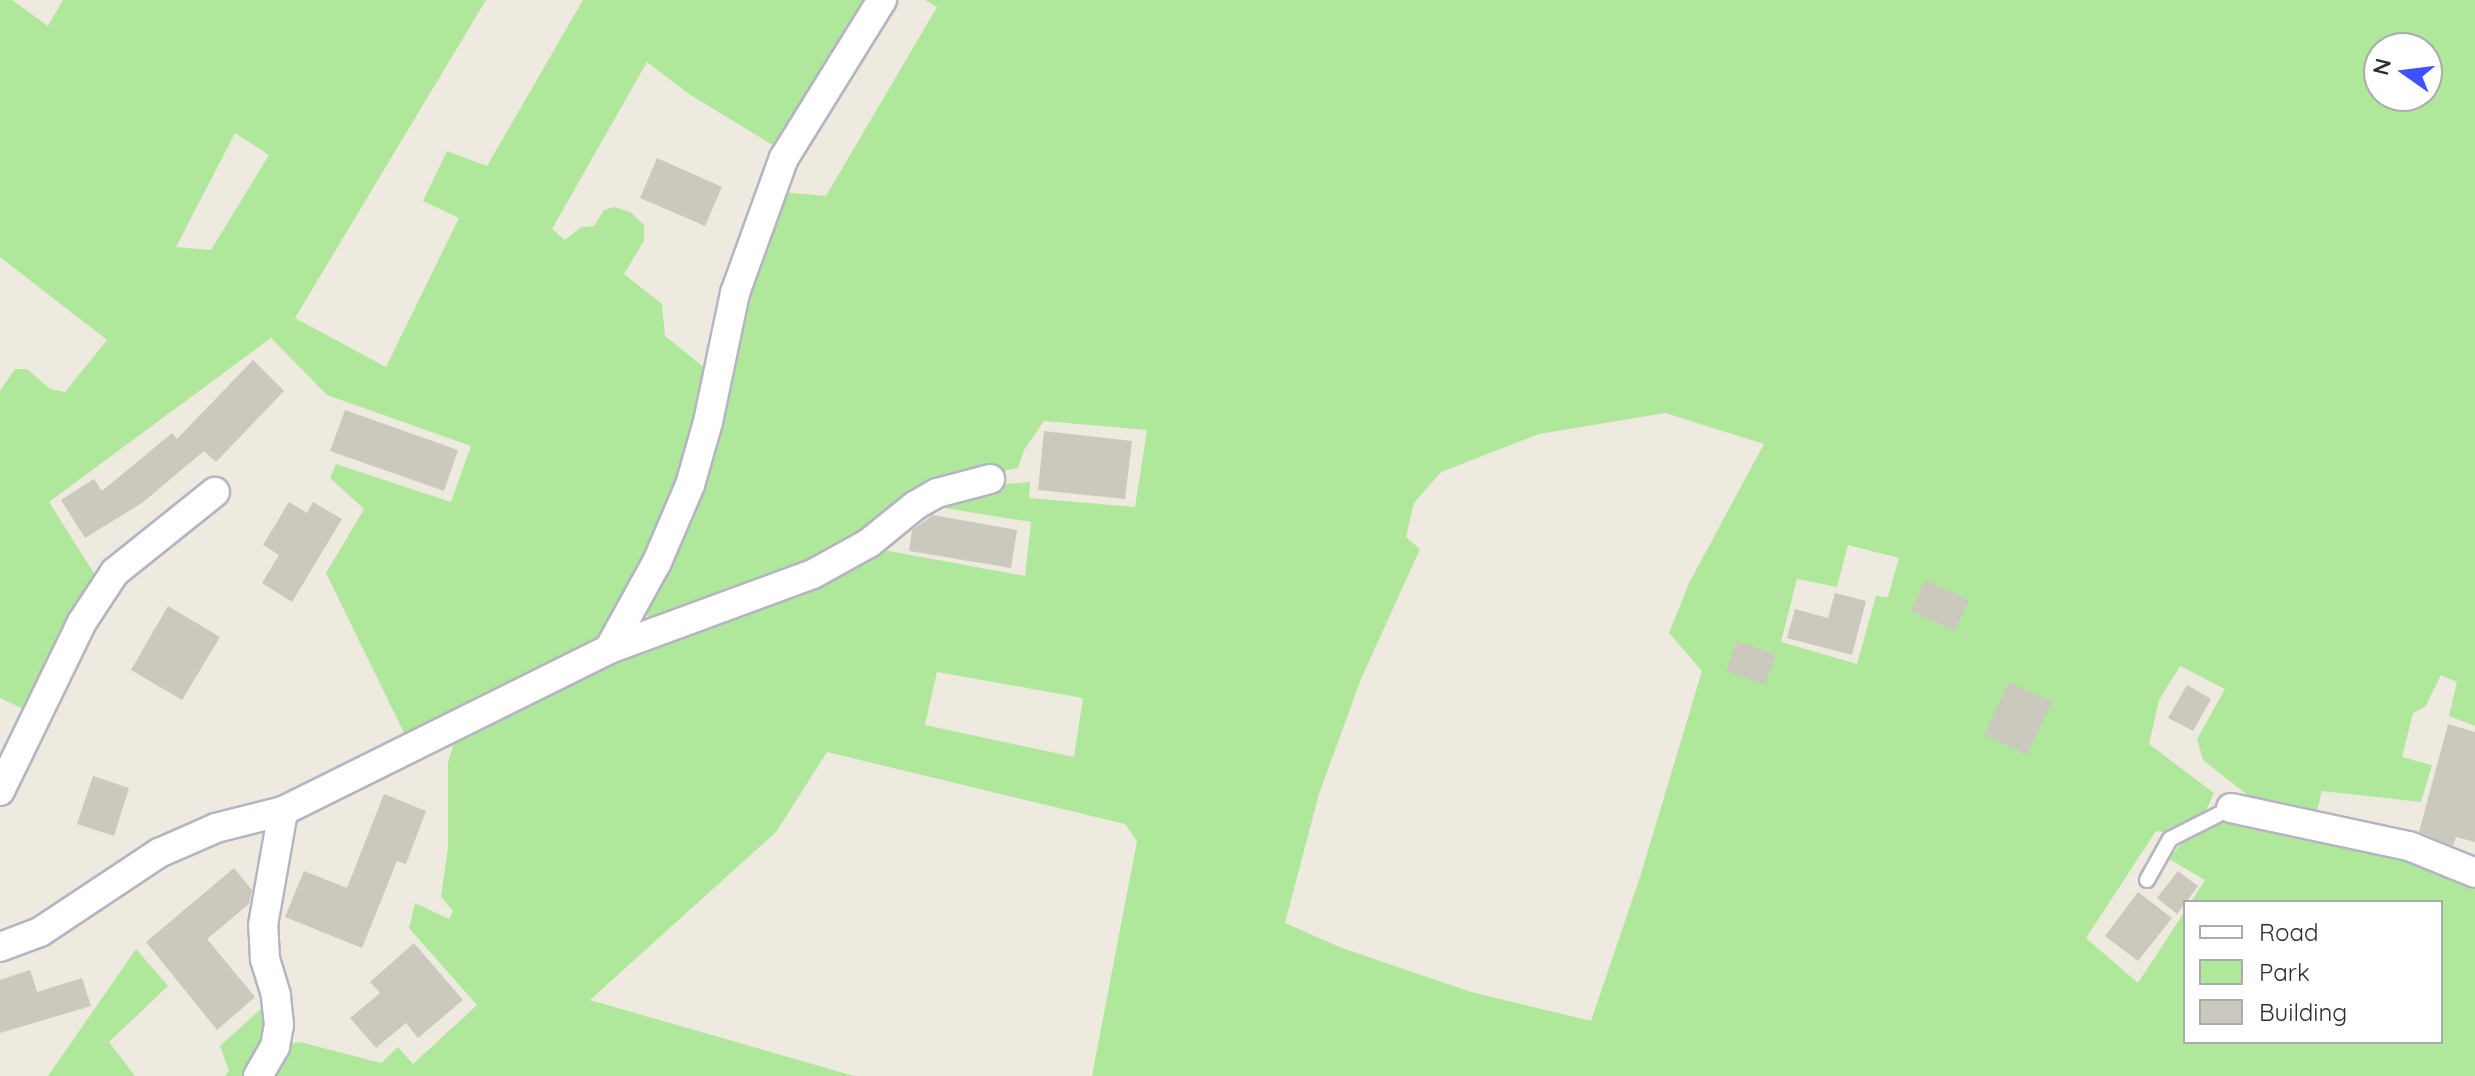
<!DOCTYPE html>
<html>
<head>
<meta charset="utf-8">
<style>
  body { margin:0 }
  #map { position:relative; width:2475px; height:1076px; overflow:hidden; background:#efeae0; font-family:Quicksand,sans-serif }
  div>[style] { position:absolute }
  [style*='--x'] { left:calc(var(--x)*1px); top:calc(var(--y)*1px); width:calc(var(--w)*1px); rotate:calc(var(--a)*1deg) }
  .green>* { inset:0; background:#afe79b }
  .building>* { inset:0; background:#cbc8be }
  .roads { filter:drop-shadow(2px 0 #b4b5c1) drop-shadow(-2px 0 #b4b5c1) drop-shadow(0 2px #b4b5c1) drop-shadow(0 -2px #b4b5c1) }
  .lane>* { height:14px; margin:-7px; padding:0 7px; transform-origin:7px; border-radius:7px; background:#fff }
  .street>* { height:28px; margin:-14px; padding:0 14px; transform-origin:14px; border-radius:14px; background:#fff }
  span { translate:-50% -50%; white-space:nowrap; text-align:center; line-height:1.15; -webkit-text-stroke:7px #fff; paint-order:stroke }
  .legend { position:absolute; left:2183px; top:900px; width:260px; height:144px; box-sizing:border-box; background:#fff; border:2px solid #ababab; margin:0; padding:10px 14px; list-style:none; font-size:24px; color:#2e2e2e }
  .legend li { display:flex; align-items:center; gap:16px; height:40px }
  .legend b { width:40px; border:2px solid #ababab }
  .north { position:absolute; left:2363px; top:32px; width:80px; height:80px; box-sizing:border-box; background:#fff; border:2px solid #ababab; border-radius:50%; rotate:284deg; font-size:22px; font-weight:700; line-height:32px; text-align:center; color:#2e2e2e }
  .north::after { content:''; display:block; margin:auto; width:28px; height:36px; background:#3e51ff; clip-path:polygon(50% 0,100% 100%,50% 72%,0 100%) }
</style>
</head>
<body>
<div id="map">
  <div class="green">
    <div style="clip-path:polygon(evenodd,0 0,12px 0,48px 26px,63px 0,486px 0,295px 318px,386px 367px,459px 218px,423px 201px,447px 151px,487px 166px,583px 0,874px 0,781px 150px,689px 94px,647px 62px,552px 229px,565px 240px,581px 227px,594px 226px,604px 210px,615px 207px,630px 212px,644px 225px,644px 241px,624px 274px,662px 304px,665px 336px,711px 373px,680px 482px,628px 592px,601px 633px,574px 658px,408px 741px,326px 573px,364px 509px,330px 478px,336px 464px,451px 502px,471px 446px,327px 395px,271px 338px,49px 502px,97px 578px,30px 712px,0 698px,0 391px,15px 369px,27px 369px,50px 389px,65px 392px,107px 340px,0 257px,0 0,235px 133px,269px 155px,211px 250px,176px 247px,235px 133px)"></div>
    <div style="clip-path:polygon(evenodd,925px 0,2475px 0,2475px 726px,2449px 716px,2457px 682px,2441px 675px,2425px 707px,2413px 713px,2402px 757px,2432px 765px,2421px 802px,2322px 791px,2314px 823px,2260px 805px,2203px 760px,2197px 739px,2225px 689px,2180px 666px,2159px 700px,2149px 744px,2214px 793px,2205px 813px,2171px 833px,2156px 831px,2086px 938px,2138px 983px,2185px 911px,2185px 1042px,2441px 1042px,2441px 902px,2191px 902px,2205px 880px,2169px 859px,2180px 845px,2227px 820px,2408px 857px,2475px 887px,2475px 1076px,1092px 1076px,1137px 841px,1125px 824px,827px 752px,776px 832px,590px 1000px,854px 1076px,266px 1076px,288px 1044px,300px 1042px,381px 1063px,398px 1047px,413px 1064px,477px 1005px,409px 928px,415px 903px,449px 919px,453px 911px,441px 897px,448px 847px,448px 762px,458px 731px,614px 652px,878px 549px,1025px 576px,1031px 522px,926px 505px,985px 486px,1030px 482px,1029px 498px,1135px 507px,1147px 430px,1044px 421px,1024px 450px,1018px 468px,968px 478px,839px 553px,653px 623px,642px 608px,781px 192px,826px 196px,937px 7px,925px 0,2379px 48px,2427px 48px,2427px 96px,2379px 96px,2379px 48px,925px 0,1665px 413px,1764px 444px,1689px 583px,1669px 633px,1702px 671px,1640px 877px,1591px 1021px,1471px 992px,1342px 948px,1285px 923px,1319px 794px,1361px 679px,1420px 549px,1406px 537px,1414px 503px,1441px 472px,1539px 434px,1665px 413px,925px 0,1848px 545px,1899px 558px,1888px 597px,1876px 596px,1857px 664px,1781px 642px,1797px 579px,1837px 587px,1848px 545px,925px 0,937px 672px,1083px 698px,1074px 757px,925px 725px,937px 672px)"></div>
    <div style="clip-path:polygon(136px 949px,168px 986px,109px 1042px,135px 1076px,48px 1076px)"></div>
    <div style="clip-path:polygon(263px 1007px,271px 1020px,249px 1076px,225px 1076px,229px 1071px,220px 1046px)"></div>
  </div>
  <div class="building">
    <div style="clip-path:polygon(657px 158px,722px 187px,705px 226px,640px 198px)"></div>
    <div style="clip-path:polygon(253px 360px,284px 391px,216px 462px,204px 451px,142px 503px,85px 538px,61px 500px,94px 479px,102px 491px,172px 433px,177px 439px)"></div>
    <div style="clip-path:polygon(345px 410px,458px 450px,444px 491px,330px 451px)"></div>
    <div style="clip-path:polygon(1044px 431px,1132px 441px,1125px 499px,1038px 490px)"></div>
    <div style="clip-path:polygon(289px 502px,307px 513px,313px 502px,342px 519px,292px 602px,262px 583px,279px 555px,263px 545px)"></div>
    <div style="clip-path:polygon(933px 515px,1017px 530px,1011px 568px,909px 551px,912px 530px)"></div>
    <div style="clip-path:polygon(1925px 580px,1969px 600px,1955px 631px,1911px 611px)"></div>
    <div style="clip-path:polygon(1835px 593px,1866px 601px,1852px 655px,1787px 638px,1795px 609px,1828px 618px)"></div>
    <div style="clip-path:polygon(168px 606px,220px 637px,182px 700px,131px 670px)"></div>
    <div style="clip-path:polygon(1737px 641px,1776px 655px,1765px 685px,1726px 671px)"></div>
    <div style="clip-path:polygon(2009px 682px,2052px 702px,2027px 755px,1984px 735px)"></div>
    <div style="clip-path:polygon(2187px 685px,2211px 699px,2193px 731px,2168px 718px)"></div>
    <div style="clip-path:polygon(2448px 724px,2475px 732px,2475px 842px,2456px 837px,2453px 846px,2419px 832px)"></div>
    <div style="clip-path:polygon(93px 776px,129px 788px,114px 836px,77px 824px)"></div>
    <div style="clip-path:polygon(384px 794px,426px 811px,406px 864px,397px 861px,362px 948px,285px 917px,304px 871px,347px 888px)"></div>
    <div style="clip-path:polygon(234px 868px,252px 890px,249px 904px,207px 939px,255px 997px,217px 1030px,146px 942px)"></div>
    <div style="clip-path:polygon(2178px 871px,2198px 886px,2177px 914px,2157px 898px)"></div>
    <div style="clip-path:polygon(2138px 892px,2172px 918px,2138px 961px,2105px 936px)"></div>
    <div style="clip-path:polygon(414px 943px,463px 1000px,418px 1038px,406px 1023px,376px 1048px,350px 1018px,380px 993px,370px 982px)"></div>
    <div style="clip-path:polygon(30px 970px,37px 992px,82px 978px,91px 1006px,0 1033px,0 980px)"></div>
  </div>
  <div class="roads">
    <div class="lane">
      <div style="--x:2147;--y:880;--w:47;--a:-60.7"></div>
      <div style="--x:2170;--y:839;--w:68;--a:-26.9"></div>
    </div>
    <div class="street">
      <div style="--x:609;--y:649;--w:99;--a:-61.1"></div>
      <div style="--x:657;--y:562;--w:84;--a:-66.8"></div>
      <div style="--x:690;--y:485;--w:66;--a:-74.1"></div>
      <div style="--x:708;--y:422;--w:132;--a:-78.2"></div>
      <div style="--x:735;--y:293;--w:144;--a:-70.1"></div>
      <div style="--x:784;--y:158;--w:186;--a:-58.2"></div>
      <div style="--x:0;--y:791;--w:188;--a:-64.1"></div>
      <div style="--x:82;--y:622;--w:60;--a:-56.6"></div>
      <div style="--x:115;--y:572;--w:128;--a:-38.7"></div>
      <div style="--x:2231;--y:808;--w:182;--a:12.1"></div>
      <div style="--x:2409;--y:846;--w:71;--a:22.2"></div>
      <div style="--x:0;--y:947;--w:43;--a:-20.6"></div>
      <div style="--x:40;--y:932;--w:143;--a:-33.6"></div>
      <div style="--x:159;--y:853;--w:62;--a:-23.7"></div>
      <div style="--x:216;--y:828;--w:69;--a:-14.2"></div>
      <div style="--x:283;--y:811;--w:364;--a:-26.4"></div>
      <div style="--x:609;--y:649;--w:217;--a:-20.2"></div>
      <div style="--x:813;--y:574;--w:64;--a:-29"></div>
      <div style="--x:869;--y:543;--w:60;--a:-39"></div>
      <div style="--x:916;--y:505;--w:24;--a:-30"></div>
      <div style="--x:937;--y:493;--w:55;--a:-14.8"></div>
      <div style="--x:258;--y:1076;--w:34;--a:-60"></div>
      <div style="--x:275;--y:1047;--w:22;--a:-80"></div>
      <div style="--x:279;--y:1025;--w:30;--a:-96"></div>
      <div style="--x:276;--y:995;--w:38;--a:-107"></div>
      <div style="--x:265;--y:959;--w:34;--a:-93"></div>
      <div style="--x:263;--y:925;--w:116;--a:-80"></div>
    </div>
  </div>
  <ul class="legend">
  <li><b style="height:10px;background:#fff"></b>Road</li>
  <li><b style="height:22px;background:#afe79b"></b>Park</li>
  <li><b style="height:22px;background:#cbc8be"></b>Building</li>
  </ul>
  <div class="north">N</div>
</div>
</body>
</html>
